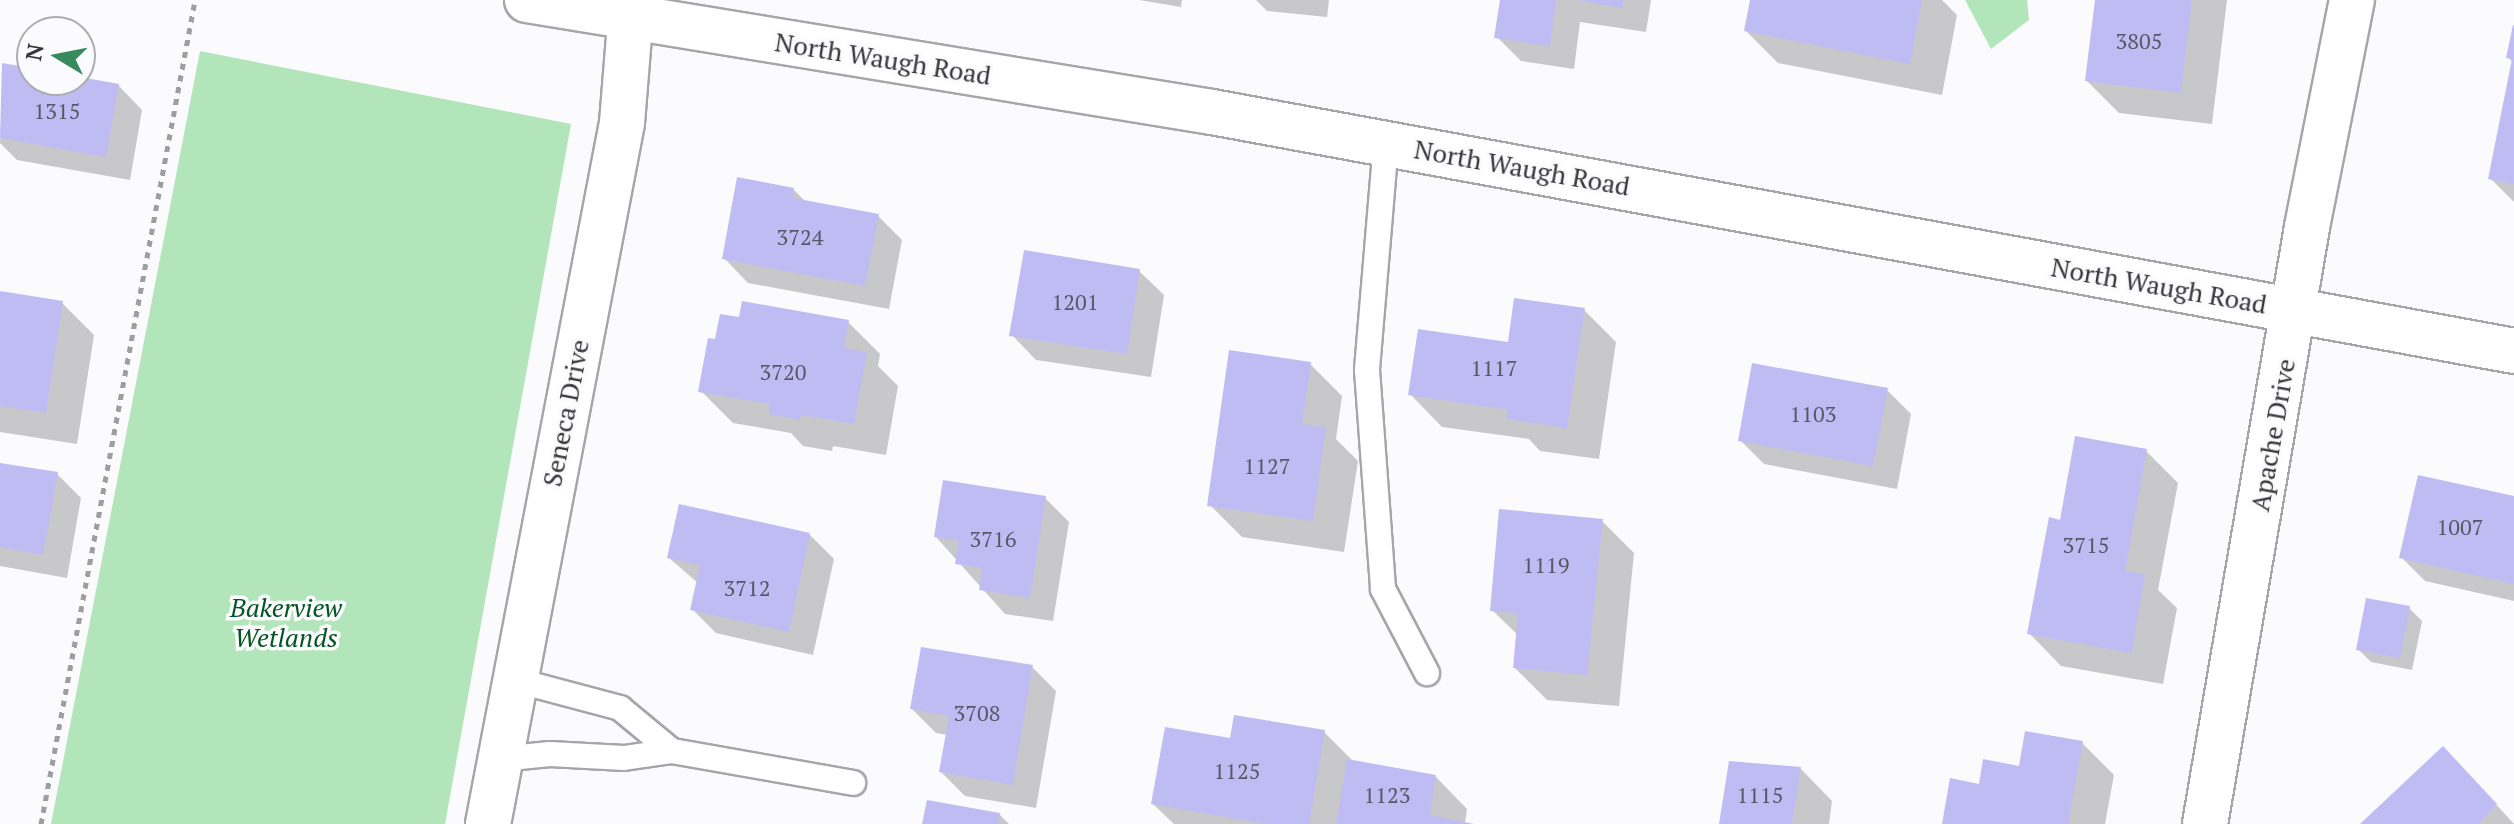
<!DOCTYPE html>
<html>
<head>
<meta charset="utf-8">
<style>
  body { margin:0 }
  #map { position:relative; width:2514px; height:824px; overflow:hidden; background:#fbfbfe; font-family:"PT Serif",serif }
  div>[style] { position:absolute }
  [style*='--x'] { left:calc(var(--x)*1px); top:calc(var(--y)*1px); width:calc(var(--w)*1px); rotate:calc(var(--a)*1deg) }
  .green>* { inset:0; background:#b3e5ba }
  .shadow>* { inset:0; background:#0003 }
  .building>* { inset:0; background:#bfbcf4 }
  .path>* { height:5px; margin-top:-2.5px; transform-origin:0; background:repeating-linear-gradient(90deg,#9e9ea1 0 6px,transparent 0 12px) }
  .roads { filter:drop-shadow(2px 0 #a5a5aa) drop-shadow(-2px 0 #a5a5aa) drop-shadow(0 2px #a5a5aa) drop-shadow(0 -2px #a5a5aa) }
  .lane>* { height:24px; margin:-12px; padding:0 12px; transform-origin:12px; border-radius:12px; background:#fff }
  .street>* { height:44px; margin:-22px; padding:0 22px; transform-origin:22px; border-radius:22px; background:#fff }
  .secondary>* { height:44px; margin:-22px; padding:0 22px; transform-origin:22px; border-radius:22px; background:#fff }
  span { translate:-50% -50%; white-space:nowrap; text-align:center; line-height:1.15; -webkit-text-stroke:7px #fbfbfe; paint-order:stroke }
  .number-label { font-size:22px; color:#595868 }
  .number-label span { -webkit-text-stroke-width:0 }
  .street-label { font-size:26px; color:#37373a }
  .park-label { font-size:26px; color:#045522; font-style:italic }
  .north { position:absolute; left:16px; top:16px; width:80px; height:80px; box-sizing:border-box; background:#fbfbfe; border:2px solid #adadb0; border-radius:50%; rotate:280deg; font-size:22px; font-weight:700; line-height:32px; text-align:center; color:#37373a }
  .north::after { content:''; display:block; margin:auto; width:28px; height:36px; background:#388a5c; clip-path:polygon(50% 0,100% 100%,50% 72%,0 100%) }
</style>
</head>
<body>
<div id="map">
  <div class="green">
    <div style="clip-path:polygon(1965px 0,2027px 0,2029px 20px,1991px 49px)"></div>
    <div style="clip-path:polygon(200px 51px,571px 124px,445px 824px,51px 824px)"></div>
  </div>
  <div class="shadow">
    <div style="clip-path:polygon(1139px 0,1182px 0,1181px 7px)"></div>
    <div style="clip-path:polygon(1256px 0,1329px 0,1327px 17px,1267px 11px)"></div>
    <div style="clip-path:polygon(1502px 0,1651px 0,1646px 32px,1580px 22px,1574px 69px,1521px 61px,1497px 37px)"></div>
    <div style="clip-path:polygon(1752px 0,1942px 0,1957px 15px,1942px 95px,1778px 63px,1746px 31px)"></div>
    <div style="clip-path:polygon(2097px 0,2227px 0,2212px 124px,2119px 113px,2087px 81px)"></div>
    <div style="clip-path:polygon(2514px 28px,2514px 202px,2490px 178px,2513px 63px,2508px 57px)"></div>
    <div style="clip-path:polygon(4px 65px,32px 70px,32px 80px,80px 79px,118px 85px,142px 110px,130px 180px,17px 160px,0 143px)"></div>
    <div style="clip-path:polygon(794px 190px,807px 203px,878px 216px,902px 240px,889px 309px,748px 283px,724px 258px)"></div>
    <div style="clip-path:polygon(1139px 271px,1164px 295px,1151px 377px,1036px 360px,1012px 335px)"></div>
    <div style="clip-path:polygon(0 293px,62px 303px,94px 335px,77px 444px,0 432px)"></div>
    <div style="clip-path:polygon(1584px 310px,1616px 342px,1599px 459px,1540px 451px,1529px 439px,1442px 427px,1410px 394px)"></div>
    <div style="clip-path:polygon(740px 319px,848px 322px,880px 354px,878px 366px,898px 386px,886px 455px,833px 446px,832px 451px,803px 446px,791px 433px,733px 423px,701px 391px,717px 341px)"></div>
    <div style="clip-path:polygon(1310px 364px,1342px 396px,1336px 439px,1358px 461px,1344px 552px,1242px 537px,1210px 505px)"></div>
    <div style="clip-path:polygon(1887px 390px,1911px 414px,1897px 489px,1764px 464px,1740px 440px)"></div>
    <div style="clip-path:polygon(2146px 451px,2178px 483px,2158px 590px,2177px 608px,2163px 684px,2061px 666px,2029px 633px,2062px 522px)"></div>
    <div style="clip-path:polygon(0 465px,57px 474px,81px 498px,67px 578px,0 566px)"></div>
    <div style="clip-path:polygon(1045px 498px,1069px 522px,1053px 621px,1005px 614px,936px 537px)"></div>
    <div style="clip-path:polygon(2514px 498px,2514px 601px,2425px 581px,2401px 557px)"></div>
    <div style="clip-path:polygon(1602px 521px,1634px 553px,1619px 706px,1547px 700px,1515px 668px,1518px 635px,1492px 610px)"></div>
    <div style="clip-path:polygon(810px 535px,834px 559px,813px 655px,716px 633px,692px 609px,698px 583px,669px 558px)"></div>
    <div style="clip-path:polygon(2409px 608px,2422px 621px,2412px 670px,2371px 662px,2358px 649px)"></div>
    <div style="clip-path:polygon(1032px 667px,1056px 691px,1036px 808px,965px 796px,941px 772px,948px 735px,936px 733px,912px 709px)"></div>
    <div style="clip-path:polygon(1324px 732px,1355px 763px,1435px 776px,1467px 809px,1465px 823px,1471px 824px,1174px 824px,1153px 804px,1232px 741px)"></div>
    <div style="clip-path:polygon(2082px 743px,2114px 775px,2105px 824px,1944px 824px,1981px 786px)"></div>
    <div style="clip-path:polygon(1800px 768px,1832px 801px,1829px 824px,1721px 824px)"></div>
    <div style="clip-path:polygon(2475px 781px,2514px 824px,2363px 824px)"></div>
    <div style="clip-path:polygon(999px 814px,1009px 824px,924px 824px)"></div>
  </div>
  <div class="building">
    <div style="clip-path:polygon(1500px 0,1556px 0,1550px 46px,1494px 38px)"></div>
    <div style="clip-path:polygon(1577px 0,1624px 0,1622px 8px)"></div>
    <div style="clip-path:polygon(1750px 0,1922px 0,1910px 64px,1744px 31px)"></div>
    <div style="clip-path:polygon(2095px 0,2192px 0,2181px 93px,2085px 81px)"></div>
    <div style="clip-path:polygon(2513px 25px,2514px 25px,2514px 184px,2488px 179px,2512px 59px,2506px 58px)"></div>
    <div style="clip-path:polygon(2px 63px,32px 68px,32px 80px,80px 80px,80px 77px,119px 84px,106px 157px,0 138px)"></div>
    <div style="clip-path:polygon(737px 177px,794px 188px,793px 198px,879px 214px,865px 286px,722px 259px)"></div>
    <div style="clip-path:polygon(1024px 250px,1140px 269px,1127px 354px,1009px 336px)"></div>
    <div style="clip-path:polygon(0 291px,63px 301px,46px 413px,0 406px)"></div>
    <div style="clip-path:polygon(1514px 298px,1585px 308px,1567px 428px,1506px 419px,1508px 410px,1408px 395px,1418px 329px,1508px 342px)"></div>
    <div style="clip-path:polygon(742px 301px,849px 320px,844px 348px,867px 352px,854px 424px,801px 415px,800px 420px,769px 414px,770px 404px,698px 392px,708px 338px,715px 339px,720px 314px,739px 317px)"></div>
    <div style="clip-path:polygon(1229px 350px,1311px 362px,1302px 424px,1326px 427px,1313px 521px,1207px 506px)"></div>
    <div style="clip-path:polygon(1752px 363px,1888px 388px,1873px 466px,1738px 441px)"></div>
    <div style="clip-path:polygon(2075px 436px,2147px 449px,2125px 571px,2145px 574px,2132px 653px,2027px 634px,2049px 517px,2060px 520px)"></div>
    <div style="clip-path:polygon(0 463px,58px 472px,43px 555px,0 547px)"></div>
    <div style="clip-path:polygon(2418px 475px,2514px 496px,2514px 584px,2399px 558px)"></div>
    <div style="clip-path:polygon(943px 480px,1046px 496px,1030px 598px,979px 590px,982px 568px,955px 564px,959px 541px,934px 537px)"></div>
    <div style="clip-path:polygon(679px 504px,810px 533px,789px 632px,690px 610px,700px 565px,667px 558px)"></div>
    <div style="clip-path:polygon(1499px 509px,1603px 519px,1587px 675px,1513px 668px,1518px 613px,1490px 611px)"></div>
    <div style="clip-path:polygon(2366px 598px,2410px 606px,2400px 658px,2356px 650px)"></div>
    <div style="clip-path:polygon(921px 647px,1033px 665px,1013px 785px,939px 772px,949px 716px,910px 709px)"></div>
    <div style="clip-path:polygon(1234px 715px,1325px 730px,1309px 824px,1266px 824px,1151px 804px,1165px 727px,1230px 738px)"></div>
    <div style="clip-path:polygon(2025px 731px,2083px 741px,2068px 824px,1942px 824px,1950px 778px,1979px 784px,1983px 759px,2019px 766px)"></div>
    <div style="clip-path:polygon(2443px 746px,2497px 804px,2478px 824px,2360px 824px)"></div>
    <div style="clip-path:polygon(1347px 759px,1436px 775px,1430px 815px,1474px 824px,1336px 824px)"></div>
    <div style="clip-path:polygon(1729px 761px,1801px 767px,1792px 824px,1719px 824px)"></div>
    <div style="clip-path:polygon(927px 800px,1000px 813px,998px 824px,922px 824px)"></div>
  </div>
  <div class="path">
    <div style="--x:41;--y:824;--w:838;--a:-79.41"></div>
  </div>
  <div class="roads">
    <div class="lane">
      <div style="--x:1386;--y:143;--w:228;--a:94.8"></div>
      <div style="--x:1367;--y:370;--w:220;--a:85.8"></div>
      <div style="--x:1383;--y:589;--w:95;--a:62.4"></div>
      <div style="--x:515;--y:680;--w:109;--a:14.9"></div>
      <div style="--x:620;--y:708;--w:67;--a:39.6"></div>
      <div style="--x:500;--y:759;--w:50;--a:-5.7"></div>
      <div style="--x:550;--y:754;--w:74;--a:3.1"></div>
      <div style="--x:624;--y:758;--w:49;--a:-8.3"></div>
      <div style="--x:672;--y:751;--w:184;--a:10"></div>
    </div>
    <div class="street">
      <div style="--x:488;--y:824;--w:714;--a:-79.18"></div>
      <div style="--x:622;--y:123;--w:123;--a:-85.4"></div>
      <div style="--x:2205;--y:824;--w:606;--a:-80.3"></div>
      <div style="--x:2307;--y:227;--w:231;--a:-78.8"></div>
    </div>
    <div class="secondary">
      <div style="--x:527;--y:0;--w:694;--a:9.29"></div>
      <div style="--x:1212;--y:112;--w:1324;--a:10.4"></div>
    </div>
  </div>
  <div class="number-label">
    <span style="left:2139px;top:41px">3805</span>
    <span style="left:57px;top:111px">1315</span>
    <span style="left:800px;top:237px">3724</span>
    <span style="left:1075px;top:302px">1201</span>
    <span style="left:1494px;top:368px">1117</span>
    <span style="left:783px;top:372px">3720</span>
    <span style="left:1813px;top:414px">1103</span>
    <span style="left:1267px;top:466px">1127</span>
    <span style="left:2460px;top:527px">1007</span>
    <span style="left:993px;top:539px">3716</span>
    <span style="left:2086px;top:545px">3715</span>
    <span style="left:1546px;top:565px">1119</span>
    <span style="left:747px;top:588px">3712</span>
    <span style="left:977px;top:713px">3708</span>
    <span style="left:1237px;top:771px">1125</span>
    <span style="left:1387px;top:795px">1123</span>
    <span style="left:1760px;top:795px">1115</span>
  </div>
  <div class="street-label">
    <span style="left:883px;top:59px;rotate:9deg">North Waugh Road</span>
    <span style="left:1522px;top:168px;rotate:10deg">North Waugh Road</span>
    <span style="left:2159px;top:286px;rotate:10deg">North Waugh Road</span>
    <span style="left:566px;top:413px;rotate:-79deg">Seneca Drive</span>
    <span style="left:2273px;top:435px;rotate:-80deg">Apache Drive</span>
  </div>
  <div class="park-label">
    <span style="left:286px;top:623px">Bakerview<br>Wetlands</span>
  </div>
  <div class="north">N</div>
</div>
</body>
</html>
